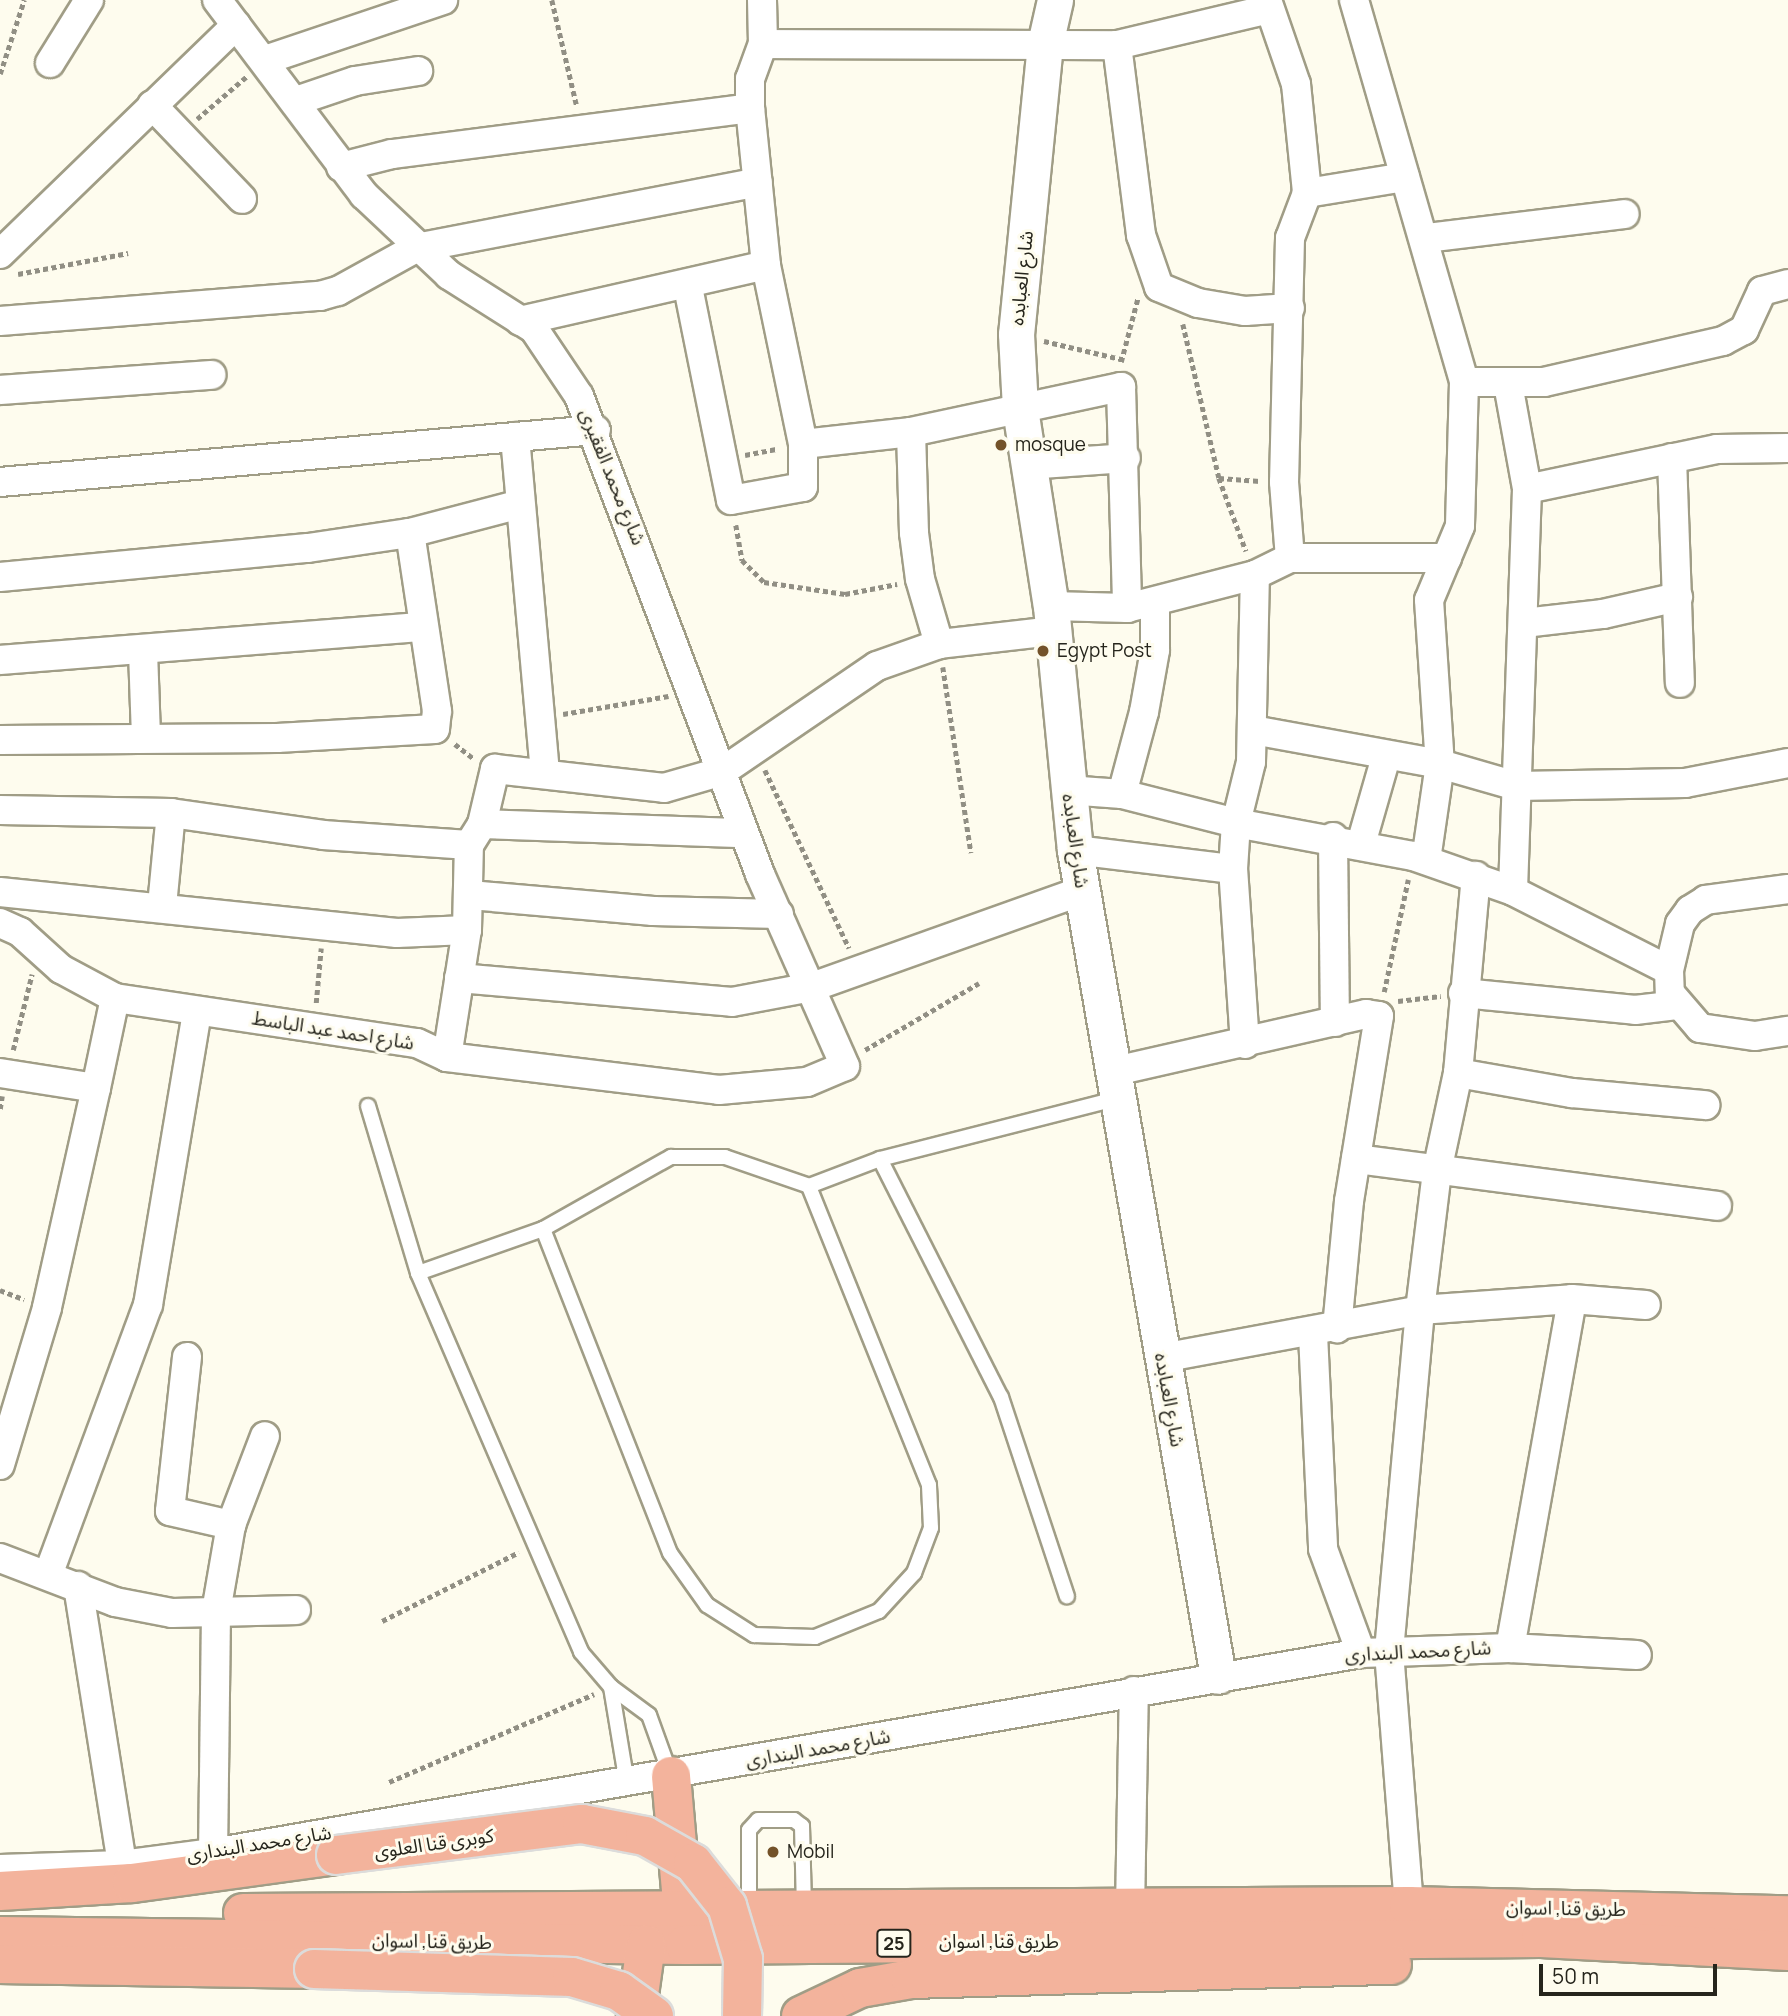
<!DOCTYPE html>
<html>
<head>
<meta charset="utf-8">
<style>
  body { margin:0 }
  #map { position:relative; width:1788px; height:2016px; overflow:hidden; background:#fefcee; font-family:Manrope,"Noto Sans Arabic",sans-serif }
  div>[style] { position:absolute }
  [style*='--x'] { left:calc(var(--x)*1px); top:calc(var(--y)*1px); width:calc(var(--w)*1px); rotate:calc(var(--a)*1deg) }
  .path>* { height:4.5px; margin-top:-2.25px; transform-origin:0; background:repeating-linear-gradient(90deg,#918f84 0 5px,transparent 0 8.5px) }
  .roads { filter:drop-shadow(2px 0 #a09d86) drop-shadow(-2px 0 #a09d86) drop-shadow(0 2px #a09d86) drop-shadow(0 -2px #a09d86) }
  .service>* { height:14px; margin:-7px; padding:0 7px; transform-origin:7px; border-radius:7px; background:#fff }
  .minor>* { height:28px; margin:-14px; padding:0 14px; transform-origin:14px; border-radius:14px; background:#fff }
  .tertiary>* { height:35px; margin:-17.5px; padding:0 17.5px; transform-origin:17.5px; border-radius:17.5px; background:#fff }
  .trunk>* { height:38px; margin:-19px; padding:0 19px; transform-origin:19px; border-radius:19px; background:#f3b39c }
  .bridges { filter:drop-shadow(2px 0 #dcdcdb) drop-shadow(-2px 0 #dcdcdb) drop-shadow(0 2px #dcdcdb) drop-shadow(0 -2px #dcdcdb) }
  .trunk-bridge>* { height:38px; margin:-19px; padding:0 19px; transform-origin:19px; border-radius:19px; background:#f3b39c }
  .dots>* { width:19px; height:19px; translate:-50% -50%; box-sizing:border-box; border:4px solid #fefcee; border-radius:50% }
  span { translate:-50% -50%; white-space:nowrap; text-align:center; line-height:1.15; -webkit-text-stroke:6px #fefcee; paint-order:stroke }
  .shield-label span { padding:2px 5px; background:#fefcee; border:2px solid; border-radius:5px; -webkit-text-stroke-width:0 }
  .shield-label { font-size:18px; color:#26251c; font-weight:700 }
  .street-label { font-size:19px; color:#26251c }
  .poi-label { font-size:19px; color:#26251c }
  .left { translate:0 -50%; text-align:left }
  .scale { position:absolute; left:1539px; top:1964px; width:178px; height:32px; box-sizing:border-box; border:4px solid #26251c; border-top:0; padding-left:9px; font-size:21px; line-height:24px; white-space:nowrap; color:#26251c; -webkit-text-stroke:5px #fefcee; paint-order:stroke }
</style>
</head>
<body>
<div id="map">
  <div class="path">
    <div style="--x:552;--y:0;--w:110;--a:76.8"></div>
    <div style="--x:0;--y:74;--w:78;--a:-72"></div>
    <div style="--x:197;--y:119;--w:65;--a:-40.6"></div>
    <div style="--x:18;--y:274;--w:112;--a:-10.8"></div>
    <div style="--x:1183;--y:324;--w:158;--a:76.8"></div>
    <div style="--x:1219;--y:478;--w:78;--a:69.7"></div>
    <div style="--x:1044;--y:341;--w:79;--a:13.2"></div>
    <div style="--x:1121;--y:362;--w:67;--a:-75.3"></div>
    <div style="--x:745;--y:455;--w:33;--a:-11"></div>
    <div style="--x:1219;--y:478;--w:41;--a:4.2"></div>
    <div style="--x:736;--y:525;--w:36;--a:80"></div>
    <div style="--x:742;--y:560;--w:31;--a:45"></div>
    <div style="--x:764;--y:582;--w:82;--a:8.4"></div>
    <div style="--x:845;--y:594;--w:53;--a:-10.9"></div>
    <div style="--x:943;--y:667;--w:188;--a:81.4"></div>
    <div style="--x:563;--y:714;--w:107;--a:-9.7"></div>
    <div style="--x:455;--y:744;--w:23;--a:38"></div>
    <div style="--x:765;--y:770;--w:197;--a:64.7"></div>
    <div style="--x:1384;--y:992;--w:115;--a:-77.9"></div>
    <div style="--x:1398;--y:1001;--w:43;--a:-6.6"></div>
    <div style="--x:316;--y:1003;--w:55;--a:-84.8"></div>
    <div style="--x:13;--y:1050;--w:78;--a:-76"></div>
    <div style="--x:865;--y:1050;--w:132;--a:-30.4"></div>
    <div style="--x:0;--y:1109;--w:13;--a:-81"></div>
    <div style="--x:0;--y:1290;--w:26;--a:21"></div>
    <div style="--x:382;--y:1621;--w:153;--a:-26.7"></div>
    <div style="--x:389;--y:1782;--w:223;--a:-23.2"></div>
  </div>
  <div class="roads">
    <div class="service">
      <div style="--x:368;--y:1106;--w:174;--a:73.3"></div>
      <div style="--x:418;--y:1273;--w:413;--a:66.7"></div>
      <div style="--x:581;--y:1652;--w:46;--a:49.4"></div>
      <div style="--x:611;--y:1687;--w:47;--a:36.4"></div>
      <div style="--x:649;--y:1715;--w:65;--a:70.2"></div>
      <div style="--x:880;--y:1159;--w:267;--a:63.1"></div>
      <div style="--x:1001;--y:1397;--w:210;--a:71.7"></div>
      <div style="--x:543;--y:1229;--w:348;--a:68.6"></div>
      <div style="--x:670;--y:1553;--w:64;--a:54.6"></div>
      <div style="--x:707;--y:1605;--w:56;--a:32.6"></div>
      <div style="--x:754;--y:1635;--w:61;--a:1.9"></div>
      <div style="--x:815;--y:1637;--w:69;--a:-22.1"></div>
      <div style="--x:879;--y:1611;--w:52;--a:-47.4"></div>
      <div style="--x:914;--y:1573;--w:48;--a:-69.3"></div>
      <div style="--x:931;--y:1528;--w:43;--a:-92.7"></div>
      <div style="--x:929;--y:1485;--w:322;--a:-111.9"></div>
      <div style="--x:418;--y:1273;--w:133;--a:-19.4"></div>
      <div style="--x:543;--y:1229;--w:147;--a:-29.4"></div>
      <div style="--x:671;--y:1157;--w:54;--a:0"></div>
      <div style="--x:725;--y:1157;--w:89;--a:19"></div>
      <div style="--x:809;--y:1186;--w:76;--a:-20.8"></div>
      <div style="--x:880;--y:1159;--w:243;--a:-14.3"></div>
      <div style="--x:611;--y:1687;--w:98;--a:80.6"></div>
      <div style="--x:749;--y:1909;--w:79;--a:-90"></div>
      <div style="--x:749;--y:1830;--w:13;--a:-48"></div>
      <div style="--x:758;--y:1820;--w:36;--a:0"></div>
      <div style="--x:794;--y:1820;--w:10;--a:37"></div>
      <div style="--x:802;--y:1826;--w:81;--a:88.6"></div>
    </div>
    <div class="minor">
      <div style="--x:1267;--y:0;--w:89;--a:71"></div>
      <div style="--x:1296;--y:84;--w:110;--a:84.2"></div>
      <div style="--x:1307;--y:193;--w:48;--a:110.7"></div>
      <div style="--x:1290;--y:238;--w:244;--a:91.4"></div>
      <div style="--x:1284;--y:482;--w:76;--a:85.5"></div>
      <div style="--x:1354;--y:0;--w:398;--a:73.9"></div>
      <div style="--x:1464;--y:382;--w:144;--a:91.6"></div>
      <div style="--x:1460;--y:526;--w:80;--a:112.7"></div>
      <div style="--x:1429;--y:600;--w:164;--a:86.2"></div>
      <div style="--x:1440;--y:764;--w:97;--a:98.3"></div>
      <div style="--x:763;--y:44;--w:354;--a:0.2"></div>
      <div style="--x:1117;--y:45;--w:156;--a:-13.3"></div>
      <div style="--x:1117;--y:45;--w:192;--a:82.8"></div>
      <div style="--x:1141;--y:235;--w:55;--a:70.9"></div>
      <div style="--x:1159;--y:287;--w:42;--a:22.3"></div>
      <div style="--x:1198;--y:303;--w:48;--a:9.7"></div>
      <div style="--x:1245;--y:311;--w:45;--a:-3.8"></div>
      <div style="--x:265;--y:60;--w:188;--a:-18.6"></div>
      <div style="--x:50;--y:63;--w:74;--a:-58.2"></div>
      <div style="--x:296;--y:101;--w:62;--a:-18.7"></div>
      <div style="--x:355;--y:81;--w:64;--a:-9"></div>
      <div style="--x:152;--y:105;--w:130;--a:46.2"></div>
      <div style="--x:341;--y:167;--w:53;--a:-14.3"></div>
      <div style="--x:392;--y:154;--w:361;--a:-7.3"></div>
      <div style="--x:1307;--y:193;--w:99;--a:-9.3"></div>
      <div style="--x:1427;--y:238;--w:199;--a:-6.9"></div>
      <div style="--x:0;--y:254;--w:329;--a:-44.1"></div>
      <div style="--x:688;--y:287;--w:217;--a:78.6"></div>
      <div style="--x:731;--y:500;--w:73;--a:-10.2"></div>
      <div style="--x:803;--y:487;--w:43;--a:-90"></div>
      <div style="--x:803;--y:444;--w:183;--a:-101.7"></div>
      <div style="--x:766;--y:265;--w:158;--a:-95.8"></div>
      <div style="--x:750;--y:108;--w:29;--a:-90"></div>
      <div style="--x:750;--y:79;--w:37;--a:-70"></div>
      <div style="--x:763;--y:44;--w:44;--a:-91.3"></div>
      <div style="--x:0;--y:321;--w:321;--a:-4.5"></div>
      <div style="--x:320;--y:296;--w:19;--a:-16"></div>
      <div style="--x:338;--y:291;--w:89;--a:-28.9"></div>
      <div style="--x:416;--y:248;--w:348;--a:-10.9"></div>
      <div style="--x:520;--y:321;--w:252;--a:-12.8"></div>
      <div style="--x:1464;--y:382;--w:80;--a:0"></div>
      <div style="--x:1544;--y:382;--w:184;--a:-12.9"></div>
      <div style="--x:1723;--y:341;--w:24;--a:-28"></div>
      <div style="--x:1744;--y:330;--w:43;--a:-65.2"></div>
      <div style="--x:1762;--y:291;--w:27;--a:-15"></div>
      <div style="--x:1508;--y:384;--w:107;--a:79.7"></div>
      <div style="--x:1527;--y:489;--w:402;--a:92"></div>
      <div style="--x:0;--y:390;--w:212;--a:-4.1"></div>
      <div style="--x:911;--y:432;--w:101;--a:88.3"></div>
      <div style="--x:914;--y:533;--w:46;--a:82.6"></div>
      <div style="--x:920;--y:579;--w:68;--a:73.7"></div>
      <div style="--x:515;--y:437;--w:335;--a:84.9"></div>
      <div style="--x:803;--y:444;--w:109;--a:-6.3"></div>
      <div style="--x:911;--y:432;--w:215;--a:-12.1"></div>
      <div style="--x:1121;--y:387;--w:221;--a:88.4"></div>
      <div style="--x:1672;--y:458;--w:225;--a:88"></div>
      <div style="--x:1027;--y:465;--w:99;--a:-4"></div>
      <div style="--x:0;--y:482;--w:598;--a:-4.99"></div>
      <div style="--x:1527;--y:489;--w:194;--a:-11.9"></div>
      <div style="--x:1717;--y:449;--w:71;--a:-0.8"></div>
      <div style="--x:0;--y:577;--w:309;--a:-5.4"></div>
      <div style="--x:308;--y:548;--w:103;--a:-8.4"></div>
      <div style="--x:410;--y:533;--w:111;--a:-14.7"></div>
      <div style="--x:1051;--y:606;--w:76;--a:1.5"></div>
      <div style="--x:1127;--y:608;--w:132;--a:-14.5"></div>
      <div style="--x:1255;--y:575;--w:39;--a:-26"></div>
      <div style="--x:1290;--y:558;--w:157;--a:0"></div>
      <div style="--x:1524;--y:623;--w:80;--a:-6.5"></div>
      <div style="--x:1603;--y:614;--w:77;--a:-12.8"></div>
      <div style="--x:143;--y:651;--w:85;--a:88"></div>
      <div style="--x:0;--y:660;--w:423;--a:-4.5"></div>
      <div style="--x:1253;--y:730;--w:190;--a:10.3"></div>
      <div style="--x:1440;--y:764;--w:79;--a:16.1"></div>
      <div style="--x:1516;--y:786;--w:169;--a:-1"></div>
      <div style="--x:1685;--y:783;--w:105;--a:-11"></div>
      <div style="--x:0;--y:740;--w:277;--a:-0.4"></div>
      <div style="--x:277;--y:738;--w:158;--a:-3.3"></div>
      <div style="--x:435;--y:729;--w:18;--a:-84"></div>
      <div style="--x:437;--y:711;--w:180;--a:-98.6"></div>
      <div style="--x:1067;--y:790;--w:55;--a:4.2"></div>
      <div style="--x:1122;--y:794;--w:118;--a:14.3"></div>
      <div style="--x:1236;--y:823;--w:180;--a:10.6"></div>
      <div style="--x:1413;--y:856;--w:106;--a:19.3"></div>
      <div style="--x:1513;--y:891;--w:175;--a:26.9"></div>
      <div style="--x:1122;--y:794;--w:85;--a:-75"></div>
      <div style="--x:1144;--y:712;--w:63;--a:-79.9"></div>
      <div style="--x:1155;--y:650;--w:48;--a:-90"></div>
      <div style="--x:0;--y:810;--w:171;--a:1"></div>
      <div style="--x:171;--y:813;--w:154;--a:8.2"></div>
      <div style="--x:323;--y:835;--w:146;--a:3.9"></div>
      <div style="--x:482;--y:824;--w:262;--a:2"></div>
      <div style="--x:1333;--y:837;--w:185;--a:89.4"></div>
      <div style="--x:1361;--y:844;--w:91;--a:-74"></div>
      <div style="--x:1075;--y:850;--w:159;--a:6.9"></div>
      <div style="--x:1788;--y:889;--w:83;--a:172.4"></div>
      <div style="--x:1706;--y:900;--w:19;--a:148"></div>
      <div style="--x:1690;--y:910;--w:17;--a:126"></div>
      <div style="--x:1680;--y:924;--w:47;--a:103.4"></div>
      <div style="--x:1669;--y:970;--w:23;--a:88"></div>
      <div style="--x:1670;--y:993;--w:46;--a:49.4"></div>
      <div style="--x:1700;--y:1028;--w:56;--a:8.3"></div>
      <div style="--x:1755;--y:1036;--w:33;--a:-9"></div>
      <div style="--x:0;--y:892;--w:399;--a:5.9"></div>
      <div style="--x:397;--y:933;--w:70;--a:-2.5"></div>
      <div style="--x:470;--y:895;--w:184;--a:5"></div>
      <div style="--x:653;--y:911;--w:126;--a:1.4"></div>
      <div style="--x:162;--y:906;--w:93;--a:-84.5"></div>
      <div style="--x:0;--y:923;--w:22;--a:24"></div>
      <div style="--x:20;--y:932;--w:55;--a:42.1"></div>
      <div style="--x:61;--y:969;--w:61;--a:28.2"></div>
      <div style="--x:115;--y:998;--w:305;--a:8.5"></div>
      <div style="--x:417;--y:1043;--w:33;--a:25"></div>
      <div style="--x:447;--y:1057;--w:274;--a:6.9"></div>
      <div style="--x:719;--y:1090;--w:88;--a:-5.2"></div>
      <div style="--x:807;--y:1082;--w:41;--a:-22.8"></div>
      <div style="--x:845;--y:1066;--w:210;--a:-113.9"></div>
      <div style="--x:760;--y:874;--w:511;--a:-110.74"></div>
      <div style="--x:579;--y:396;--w:81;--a:-123.9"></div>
      <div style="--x:534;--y:329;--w:101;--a:-147.6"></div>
      <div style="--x:449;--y:275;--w:117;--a:-136.7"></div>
      <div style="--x:364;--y:195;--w:244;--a:-127"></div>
      <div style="--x:459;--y:978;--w:274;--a:5"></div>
      <div style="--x:732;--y:1002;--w:81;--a:-10.6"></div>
      <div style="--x:812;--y:987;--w:287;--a:-19.6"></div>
      <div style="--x:1463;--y:993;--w:173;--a:5.6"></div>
      <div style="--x:1635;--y:1010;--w:42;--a:-6.8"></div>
      <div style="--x:1245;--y:1044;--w:175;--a:-93.9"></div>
      <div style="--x:1233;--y:869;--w:46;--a:-86.3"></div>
      <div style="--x:1236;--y:823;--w:63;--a:-76.2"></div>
      <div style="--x:1251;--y:762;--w:187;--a:-88.8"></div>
      <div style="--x:447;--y:1057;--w:129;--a:-81.1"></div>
      <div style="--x:467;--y:930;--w:85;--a:-88.7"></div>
      <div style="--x:469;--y:845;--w:25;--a:-58"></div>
      <div style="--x:482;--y:824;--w:57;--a:-76.7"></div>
      <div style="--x:495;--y:769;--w:170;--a:6.4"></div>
      <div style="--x:664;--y:788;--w:61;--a:-16.1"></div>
      <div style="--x:723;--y:771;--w:186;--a:-34.3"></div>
      <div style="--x:877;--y:666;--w:66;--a:-19.5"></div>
      <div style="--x:939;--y:644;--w:115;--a:-6.5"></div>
      <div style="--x:1111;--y:1072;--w:262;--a:-12.8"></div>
      <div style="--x:1366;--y:1014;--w:13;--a:9"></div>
      <div style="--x:1379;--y:1016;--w:187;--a:99.2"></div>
      <div style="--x:1349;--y:1201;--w:128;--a:95.4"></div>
      <div style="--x:0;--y:1073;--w:97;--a:8.9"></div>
      <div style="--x:96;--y:1088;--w:225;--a:102.6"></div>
      <div style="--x:47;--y:1308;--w:164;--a:106.7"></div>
      <div style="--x:1458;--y:1073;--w:116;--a:10"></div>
      <div style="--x:1572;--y:1093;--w:134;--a:5.2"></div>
      <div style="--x:96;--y:1088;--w:92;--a:-78.1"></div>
      <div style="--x:1356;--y:1159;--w:364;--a:7.4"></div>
      <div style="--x:1313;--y:1334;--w:215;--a:87.3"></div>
      <div style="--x:1323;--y:1549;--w:111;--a:69.9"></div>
      <div style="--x:187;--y:1357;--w:155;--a:96.3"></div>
      <div style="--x:170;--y:1511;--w:63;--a:12.9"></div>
      <div style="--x:231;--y:1525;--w:88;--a:99.8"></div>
      <div style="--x:216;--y:1612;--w:80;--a:-1.4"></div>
      <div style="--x:1162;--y:1358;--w:262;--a:-10.5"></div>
      <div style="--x:1420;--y:1310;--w:152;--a:-4.1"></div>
      <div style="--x:1572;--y:1299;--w:74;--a:4.6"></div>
      <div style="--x:231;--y:1525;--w:95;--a:-69.1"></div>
      <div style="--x:0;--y:1558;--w:123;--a:20.9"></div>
      <div style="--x:115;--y:1602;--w:58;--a:10.9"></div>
      <div style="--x:172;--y:1613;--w:44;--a:-1.3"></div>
      <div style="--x:216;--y:1612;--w:241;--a:90.7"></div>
      <div style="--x:48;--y:1575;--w:288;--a:-69.7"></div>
      <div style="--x:148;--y:1305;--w:298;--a:-80.5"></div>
      <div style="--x:78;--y:1586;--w:282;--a:81"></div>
      <div style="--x:1510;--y:1648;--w:354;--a:-79.9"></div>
      <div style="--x:0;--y:1869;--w:122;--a:-1.9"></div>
      <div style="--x:122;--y:1865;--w:92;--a:-7.5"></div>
      <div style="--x:213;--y:1853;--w:1165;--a:-9.88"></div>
      <div style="--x:1361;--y:1653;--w:149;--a:-1.9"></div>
      <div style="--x:1510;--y:1648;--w:127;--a:3.2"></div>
      <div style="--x:1409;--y:1906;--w:256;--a:-94.5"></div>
      <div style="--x:1389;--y:1651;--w:342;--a:-84.8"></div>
      <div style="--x:1420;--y:1310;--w:140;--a:-83"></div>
      <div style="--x:1437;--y:1171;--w:100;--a:-77.9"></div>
      <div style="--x:1458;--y:1073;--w:198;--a:-84.8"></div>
      <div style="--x:1130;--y:1911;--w:220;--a:-89"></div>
    </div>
    <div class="tertiary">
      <div style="--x:1055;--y:0;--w:45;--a:102.8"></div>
      <div style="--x:1045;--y:44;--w:291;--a:95.7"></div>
      <div style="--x:1016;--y:334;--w:75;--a:86.9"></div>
      <div style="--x:1020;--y:409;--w:199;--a:81.1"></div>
      <div style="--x:1051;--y:606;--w:245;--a:84.4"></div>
      <div style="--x:1075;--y:850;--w:838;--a:80.18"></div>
    </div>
    <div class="trunk">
      <div style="--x:671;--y:1776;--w:162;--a:85"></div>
      <div style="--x:0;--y:1891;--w:132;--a:-3.5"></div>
      <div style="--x:132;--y:1883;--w:206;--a:-7.8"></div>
      <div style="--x:243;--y:1913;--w:1166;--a:-0.34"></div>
      <div style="--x:1409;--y:1906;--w:379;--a:1.4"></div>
      <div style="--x:0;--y:1936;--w:685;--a:0.75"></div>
      <div style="--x:685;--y:1945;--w:856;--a:-0.47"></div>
      <div style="--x:1541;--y:1938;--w:247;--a:3"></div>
      <div style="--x:0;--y:1964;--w:314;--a:0.9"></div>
      <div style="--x:636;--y:2016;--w:72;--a:-82"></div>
      <div style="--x:801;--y:2016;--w:65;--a:-25.4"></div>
      <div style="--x:860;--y:1988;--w:52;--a:-10"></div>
      <div style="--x:911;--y:1979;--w:481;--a:-1.7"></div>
    </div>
  </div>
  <div class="bridges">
    <div class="trunk-bridge">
      <div style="--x:336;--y:1855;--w:248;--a:-7.2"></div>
      <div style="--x:582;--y:1824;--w:64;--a:10.8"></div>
      <div style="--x:645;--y:1836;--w:55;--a:29.4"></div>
      <div style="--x:693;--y:1863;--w:55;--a:51.7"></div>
      <div style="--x:727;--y:1906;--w:55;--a:73.2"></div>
      <div style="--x:743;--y:1959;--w:57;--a:91"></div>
      <div style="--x:314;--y:1969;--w:258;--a:1.8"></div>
      <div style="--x:572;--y:1977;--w:49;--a:16.6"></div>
      <div style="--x:619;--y:1991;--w:43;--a:35.5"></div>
    </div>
  </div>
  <div class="dots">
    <div style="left:1001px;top:445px;background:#735229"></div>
    <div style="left:1043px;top:651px;background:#735229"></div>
    <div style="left:773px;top:1852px;background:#735229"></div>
  </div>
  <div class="shield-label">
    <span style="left:894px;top:1943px">25</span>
  </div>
  <div class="street-label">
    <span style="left:1022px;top:278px;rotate:-84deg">شارع العبابده</span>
    <span style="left:612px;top:477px;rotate:68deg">شارع محمد الفقيرى</span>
    <span style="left:1075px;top:841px;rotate:82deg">شارع العبابده</span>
    <span style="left:333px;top:1031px;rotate:9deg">شارع احمد عبد الباسط</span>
    <span style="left:1169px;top:1400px;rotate:80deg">شارع العبابده</span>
    <span style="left:1418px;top:1652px;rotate:-3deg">شارع محمد البندارى</span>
    <span style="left:818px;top:1749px;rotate:-10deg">شارع محمد البندارى</span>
    <span style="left:259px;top:1844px;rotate:-9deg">شارع محمد البندارى</span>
    <span style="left:434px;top:1844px;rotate:-8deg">كوبرى قنا العلوى</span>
    <span style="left:1566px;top:1909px;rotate:1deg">طريق قنا, اسوان</span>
    <span style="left:432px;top:1942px;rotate:1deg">طريق قنا, اسوان</span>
    <span style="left:999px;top:1942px">طريق قنا, اسوان</span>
  </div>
  <div class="poi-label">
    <span class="left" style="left:1015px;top:445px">mosque</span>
    <span class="left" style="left:1057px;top:651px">Egypt Post</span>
    <span class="left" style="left:787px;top:1852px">Mobil</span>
  </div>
  <div class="scale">50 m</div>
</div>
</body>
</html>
